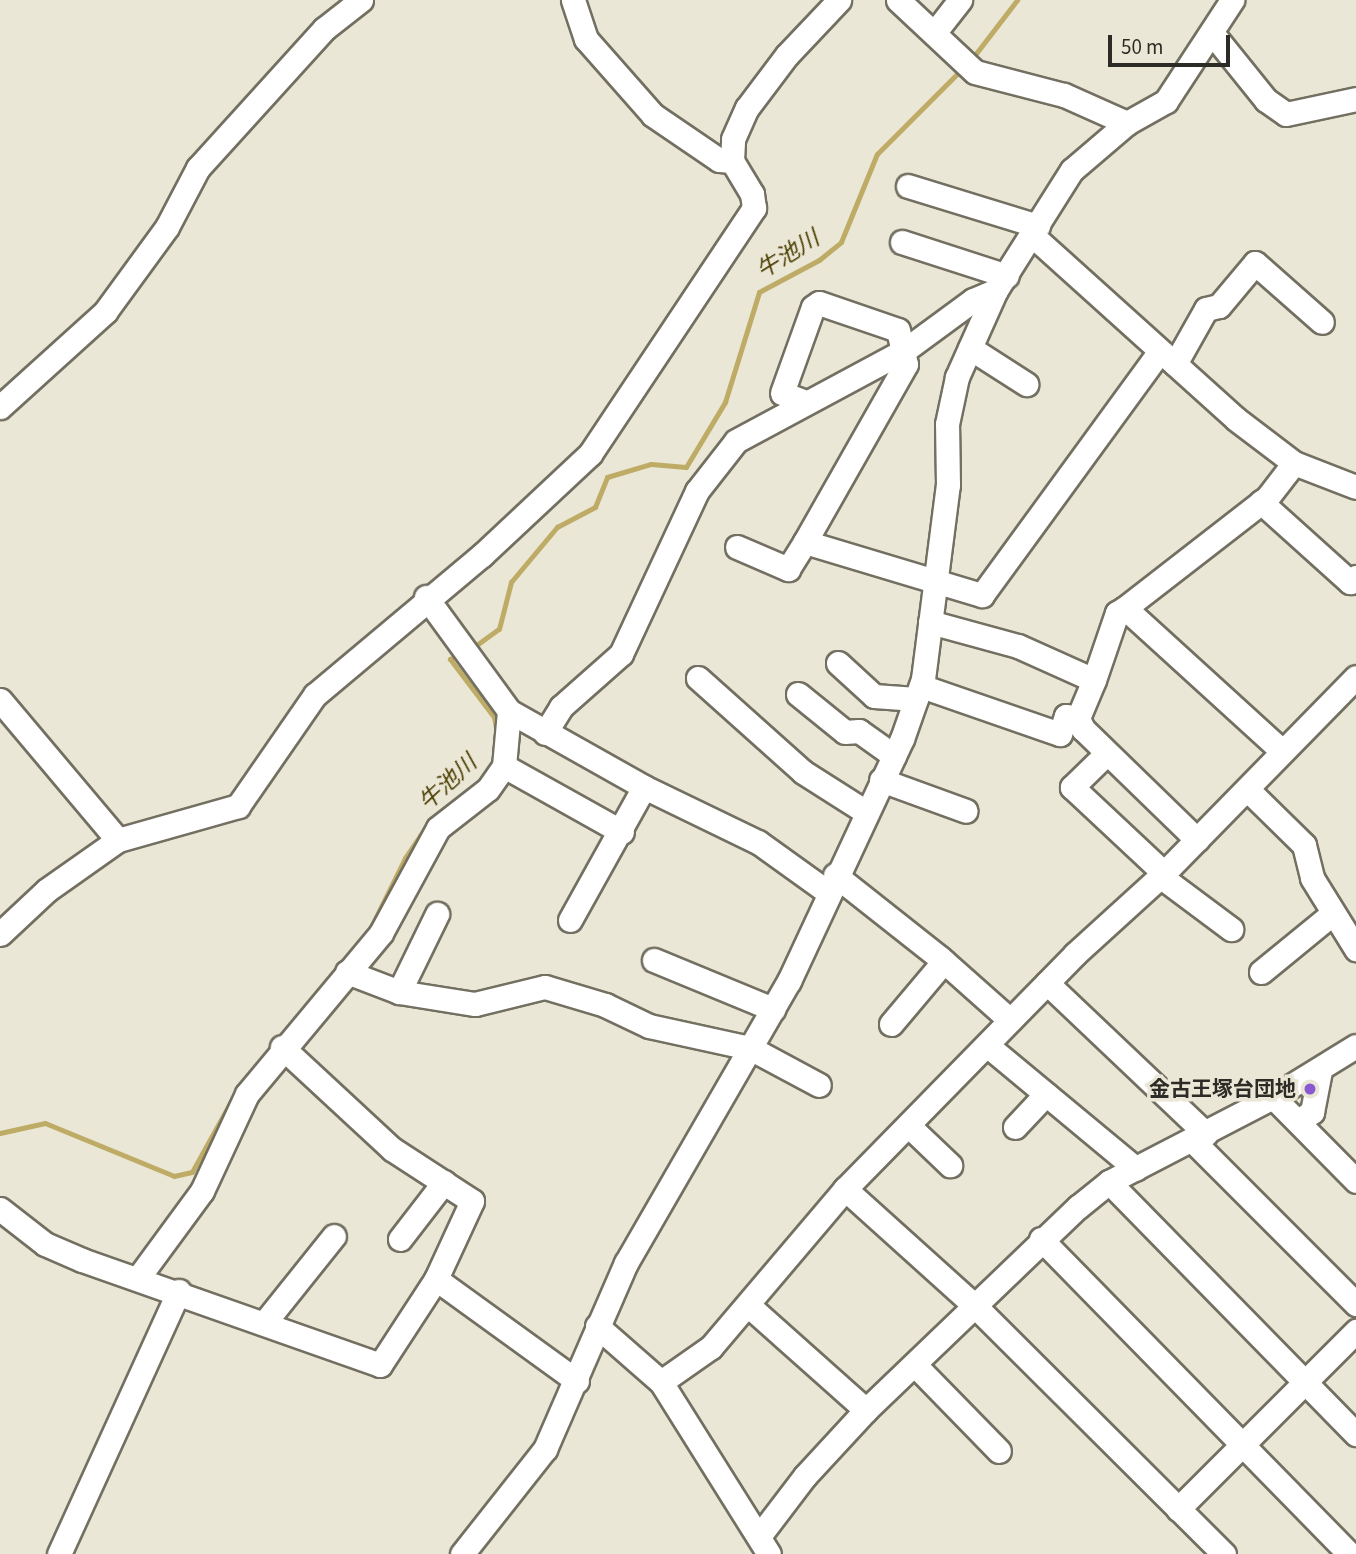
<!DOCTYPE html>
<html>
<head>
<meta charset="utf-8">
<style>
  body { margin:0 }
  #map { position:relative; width:1356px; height:1554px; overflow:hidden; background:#ebe7d6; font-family:"Source Sans 3","Noto Sans JP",sans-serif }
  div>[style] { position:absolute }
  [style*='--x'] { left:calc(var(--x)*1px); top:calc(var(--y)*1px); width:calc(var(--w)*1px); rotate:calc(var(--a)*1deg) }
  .stream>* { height:5px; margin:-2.5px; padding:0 2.5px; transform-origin:2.5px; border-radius:2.5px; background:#beac66 }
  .roads { filter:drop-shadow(2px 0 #736f61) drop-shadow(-2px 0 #736f61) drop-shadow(0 2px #736f61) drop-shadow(0 -2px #736f61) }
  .minor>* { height:23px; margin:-11.5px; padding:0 11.5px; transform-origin:11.5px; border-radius:11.5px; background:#fff }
  .dots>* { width:19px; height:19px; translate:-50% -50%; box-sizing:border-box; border:4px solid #ebe7d6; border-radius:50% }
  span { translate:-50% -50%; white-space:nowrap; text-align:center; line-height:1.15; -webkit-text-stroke:7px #ebe7d6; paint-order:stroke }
  .poi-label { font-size:21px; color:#2c2b25; font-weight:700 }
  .right { translate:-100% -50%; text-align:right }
  .water-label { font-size:23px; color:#4b3e02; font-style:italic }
  .scale { position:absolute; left:1108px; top:35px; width:122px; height:32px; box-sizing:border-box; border:4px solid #2c2b25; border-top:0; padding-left:9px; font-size:21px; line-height:24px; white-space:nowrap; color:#2c2b25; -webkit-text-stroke:5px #ebe7d6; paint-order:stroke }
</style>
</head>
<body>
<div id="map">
  <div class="stream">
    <div style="--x:971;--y:60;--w:76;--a:-52.5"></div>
    <div style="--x:471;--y:649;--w:34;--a:-36"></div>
    <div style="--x:499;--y:629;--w:49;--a:-75.7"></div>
    <div style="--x:511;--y:582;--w:72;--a:-50.1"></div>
    <div style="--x:557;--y:527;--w:43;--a:-27.8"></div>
    <div style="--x:595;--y:507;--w:32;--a:-68"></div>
    <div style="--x:607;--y:477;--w:46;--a:-16.5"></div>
    <div style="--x:651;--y:464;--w:35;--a:5"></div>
    <div style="--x:686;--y:467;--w:76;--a:-59"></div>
    <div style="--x:725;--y:402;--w:115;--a:-72.8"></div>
    <div style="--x:759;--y:292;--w:68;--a:-28.1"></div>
    <div style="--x:819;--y:260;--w:28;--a:-39"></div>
    <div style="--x:841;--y:242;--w:95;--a:-67.8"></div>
    <div style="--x:877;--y:154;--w:119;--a:-45"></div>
    <div style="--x:459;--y:655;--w:10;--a:156"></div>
    <div style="--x:450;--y:659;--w:73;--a:52.8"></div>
    <div style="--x:494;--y:717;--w:16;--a:79"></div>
    <div style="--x:292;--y:1023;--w:118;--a:-49.8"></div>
    <div style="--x:368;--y:933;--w:84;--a:-63.7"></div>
    <div style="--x:405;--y:858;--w:48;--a:-56"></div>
    <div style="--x:432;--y:818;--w:16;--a:-38"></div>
    <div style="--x:0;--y:1133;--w:46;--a:-12.5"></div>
    <div style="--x:45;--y:1123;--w:139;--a:22.3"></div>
    <div style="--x:174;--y:1176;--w:18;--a:-13"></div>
    <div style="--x:192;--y:1172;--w:97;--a:-61.1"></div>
  </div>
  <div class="roads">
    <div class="minor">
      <div style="--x:573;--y:0;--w:41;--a:71.6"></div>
      <div style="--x:586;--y:39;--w:101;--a:48.6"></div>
      <div style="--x:653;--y:115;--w:80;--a:34.3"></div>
      <div style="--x:719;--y:160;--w:13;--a:4"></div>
      <div style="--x:898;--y:0;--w:105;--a:43.1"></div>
      <div style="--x:975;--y:72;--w:92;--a:14.5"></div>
      <div style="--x:1064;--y:95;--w:69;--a:24"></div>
      <div style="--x:935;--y:32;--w:41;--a:-52"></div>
      <div style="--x:1212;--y:33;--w:86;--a:51.1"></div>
      <div style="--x:1266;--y:100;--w:24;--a:35"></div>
      <div style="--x:1286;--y:114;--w:72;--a:-12.1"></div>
      <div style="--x:908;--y:186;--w:136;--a:17.1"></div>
      <div style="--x:1033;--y:236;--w:273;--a:42"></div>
      <div style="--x:1236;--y:419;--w:73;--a:37.2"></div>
      <div style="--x:1294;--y:463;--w:66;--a:21.2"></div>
      <div style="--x:902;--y:242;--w:110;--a:17.9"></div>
      <div style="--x:970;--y:348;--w:67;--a:32.7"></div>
      <div style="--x:1175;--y:364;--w:63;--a:-60.6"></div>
      <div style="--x:1206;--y:309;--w:13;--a:-13"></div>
      <div style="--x:1219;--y:306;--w:56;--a:-50.1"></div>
      <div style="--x:1255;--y:263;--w:89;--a:41.4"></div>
      <div style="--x:803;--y:401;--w:22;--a:-159"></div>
      <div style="--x:782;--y:393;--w:91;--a:-70.2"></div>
      <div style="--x:813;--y:307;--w:7;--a:-34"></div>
      <div style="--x:819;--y:303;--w:83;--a:18.9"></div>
      <div style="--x:898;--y:330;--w:35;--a:77"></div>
      <div style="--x:906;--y:364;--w:205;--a:119.6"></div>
      <div style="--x:805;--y:542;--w:185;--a:16.7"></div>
      <div style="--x:982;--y:595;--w:302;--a:-53.9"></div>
      <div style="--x:0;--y:407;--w:142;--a:-42.1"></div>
      <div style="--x:105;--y:312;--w:105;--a:-53.9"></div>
      <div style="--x:167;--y:227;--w:67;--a:-62.3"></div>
      <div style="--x:198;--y:168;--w:188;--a:-47.8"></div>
      <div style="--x:324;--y:29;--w:47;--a:-38.1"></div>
      <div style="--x:1261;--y:502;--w:120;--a:42"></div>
      <div style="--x:1350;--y:582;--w:8;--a:-40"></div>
      <div style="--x:737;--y:547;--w:56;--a:23.3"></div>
      <div style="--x:788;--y:569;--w:32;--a:-58"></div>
      <div style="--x:426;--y:597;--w:141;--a:53.9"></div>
      <div style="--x:509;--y:711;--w:155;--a:29.4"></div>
      <div style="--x:644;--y:787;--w:127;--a:25.8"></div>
      <div style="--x:758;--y:842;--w:87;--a:35.7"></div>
      <div style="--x:930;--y:622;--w:91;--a:15.3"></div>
      <div style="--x:1018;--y:646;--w:83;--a:24.1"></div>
      <div style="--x:1094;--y:680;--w:71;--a:-71.1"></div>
      <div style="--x:1117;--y:613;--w:9;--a:-32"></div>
      <div style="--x:838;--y:663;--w:49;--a:42.5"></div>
      <div style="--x:874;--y:696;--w:42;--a:4.1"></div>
      <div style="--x:698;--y:678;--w:141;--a:41.8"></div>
      <div style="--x:803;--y:772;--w:75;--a:32.4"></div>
      <div style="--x:1094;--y:680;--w:41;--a:112.8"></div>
      <div style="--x:1078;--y:718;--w:12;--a:66"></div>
      <div style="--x:1083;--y:729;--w:159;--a:44.2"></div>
      <div style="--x:921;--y:686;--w:147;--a:19.1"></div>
      <div style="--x:1060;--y:734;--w:19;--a:-72"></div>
      <div style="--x:1066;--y:716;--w:12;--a:9"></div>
      <div style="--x:798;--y:694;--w:60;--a:39"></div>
      <div style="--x:845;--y:732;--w:14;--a:-4"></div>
      <div style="--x:859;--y:731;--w:43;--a:35.5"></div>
      <div style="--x:0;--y:700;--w:183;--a:49.9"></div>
      <div style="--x:545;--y:733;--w:31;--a:-58"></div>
      <div style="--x:561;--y:707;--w:80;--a:-41.5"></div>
      <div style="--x:621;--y:654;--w:180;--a:-65"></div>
      <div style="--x:697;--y:491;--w:63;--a:-52"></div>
      <div style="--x:736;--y:441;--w:192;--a:-28.3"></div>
      <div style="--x:905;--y:350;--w:84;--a:-36.3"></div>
      <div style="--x:973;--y:300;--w:25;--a:-23"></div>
      <div style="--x:1282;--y:751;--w:212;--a:-137.7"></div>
      <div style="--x:1125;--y:608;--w:180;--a:-37.8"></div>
      <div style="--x:1267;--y:498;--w:44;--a:-52.4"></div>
      <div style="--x:1107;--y:753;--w:49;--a:135.8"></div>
      <div style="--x:1072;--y:787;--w:126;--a:43.1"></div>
      <div style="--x:504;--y:766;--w:135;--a:29.2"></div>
      <div style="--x:881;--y:780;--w:90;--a:20"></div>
      <div style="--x:1247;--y:789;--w:80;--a:44.5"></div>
      <div style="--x:1304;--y:845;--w:34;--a:76"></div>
      <div style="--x:1312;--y:878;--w:84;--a:58.2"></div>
      <div style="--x:835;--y:875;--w:132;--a:38.3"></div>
      <div style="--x:939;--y:957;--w:95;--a:41.6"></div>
      <div style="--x:1160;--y:876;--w:89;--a:36.7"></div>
      <div style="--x:570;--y:920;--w:152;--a:-60.9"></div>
      <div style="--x:0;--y:934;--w:64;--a:-43.1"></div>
      <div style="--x:47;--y:890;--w:87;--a:-35.2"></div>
      <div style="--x:118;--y:840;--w:125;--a:-15.8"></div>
      <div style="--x:238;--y:806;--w:135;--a:-55.3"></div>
      <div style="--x:315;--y:695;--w:218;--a:-40"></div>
      <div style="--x:482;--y:555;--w:148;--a:-43.1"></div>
      <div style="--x:590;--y:454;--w:296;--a:-56.3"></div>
      <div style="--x:754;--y:208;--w:14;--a:-98"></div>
      <div style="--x:752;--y:194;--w:39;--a:-121"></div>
      <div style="--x:732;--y:161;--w:22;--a:-87"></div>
      <div style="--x:733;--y:139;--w:34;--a:-66"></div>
      <div style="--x:747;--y:108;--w:66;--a:-53"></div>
      <div style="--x:787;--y:55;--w:76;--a:-46.6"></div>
      <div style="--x:654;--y:960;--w:129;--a:22.4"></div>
      <div style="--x:347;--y:972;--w:56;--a:21"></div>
      <div style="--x:399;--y:992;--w:77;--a:9"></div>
      <div style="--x:475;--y:1004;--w:72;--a:-13.7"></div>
      <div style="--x:545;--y:987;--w:63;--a:16.7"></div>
      <div style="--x:605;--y:1005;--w:49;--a:25.5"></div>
      <div style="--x:649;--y:1026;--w:103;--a:12.3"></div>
      <div style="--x:750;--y:1048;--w:78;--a:28.2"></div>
      <div style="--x:1261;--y:972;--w:93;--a:-39.3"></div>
      <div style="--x:1047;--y:983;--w:219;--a:43.5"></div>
      <div style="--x:399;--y:992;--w:87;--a:-64"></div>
      <div style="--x:891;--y:1024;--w:82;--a:-49.9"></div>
      <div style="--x:988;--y:1046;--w:192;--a:39.7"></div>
      <div style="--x:1273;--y:1097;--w:118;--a:45.3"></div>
      <div style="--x:1298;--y:1121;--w:17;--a:-33"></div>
      <div style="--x:1312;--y:1112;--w:42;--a:-79"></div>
      <div style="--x:909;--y:1126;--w:57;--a:43.6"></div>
      <div style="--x:1015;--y:1127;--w:45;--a:-46.8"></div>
      <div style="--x:1192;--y:1140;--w:232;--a:45"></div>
      <div style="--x:1109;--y:1182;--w:353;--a:45.6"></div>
      <div style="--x:845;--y:1189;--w:173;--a:42"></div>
      <div style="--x:974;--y:1305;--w:353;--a:44.9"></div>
      <div style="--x:0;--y:1209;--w:57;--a:37.9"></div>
      <div style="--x:45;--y:1244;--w:40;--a:23.4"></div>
      <div style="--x:82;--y:1260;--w:316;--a:19.4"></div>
      <div style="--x:380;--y:1365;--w:103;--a:-56.9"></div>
      <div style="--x:436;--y:1279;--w:86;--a:-65.2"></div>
      <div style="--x:472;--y:1201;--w:95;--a:-147"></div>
      <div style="--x:392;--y:1149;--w:150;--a:-137.2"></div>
      <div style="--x:400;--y:1239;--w:72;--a:-52.3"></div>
      <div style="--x:1041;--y:1239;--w:441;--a:45.6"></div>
      <div style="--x:138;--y:1278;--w:108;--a:-53.7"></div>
      <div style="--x:202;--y:1191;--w:107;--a:-65.1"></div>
      <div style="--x:247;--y:1094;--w:209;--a:-50.2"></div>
      <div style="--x:381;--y:933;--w:119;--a:-61.5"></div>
      <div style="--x:438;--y:828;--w:63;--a:-38"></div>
      <div style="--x:488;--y:789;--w:28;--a:-55"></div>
      <div style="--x:504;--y:766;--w:55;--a:-84.8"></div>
      <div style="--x:436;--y:1279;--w:174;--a:35.9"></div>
      <div style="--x:748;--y:1305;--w:158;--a:41.7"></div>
      <div style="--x:265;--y:1322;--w:110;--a:-51.3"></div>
      <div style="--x:597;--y:1326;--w:85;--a:41.2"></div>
      <div style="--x:661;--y:1382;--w:203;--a:57.9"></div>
      <div style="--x:915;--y:1365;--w:120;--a:45.7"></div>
      <div style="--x:661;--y:1382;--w:61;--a:-35"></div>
      <div style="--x:711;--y:1347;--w:207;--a:-49.7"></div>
      <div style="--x:845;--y:1189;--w:329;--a:-45.6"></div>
      <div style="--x:1075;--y:954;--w:120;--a:-42.3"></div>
      <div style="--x:1164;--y:873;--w:274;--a:-45.6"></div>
      <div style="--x:1178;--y:1509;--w:252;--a:-45"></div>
      <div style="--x:760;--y:1535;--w:74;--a:-52.7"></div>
      <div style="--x:805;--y:1476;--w:90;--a:-47.3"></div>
      <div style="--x:866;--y:1410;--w:294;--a:-43.8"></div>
      <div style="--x:1078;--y:1207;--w:40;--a:-39"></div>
      <div style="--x:1109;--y:1182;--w:185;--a:-27.4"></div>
      <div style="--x:1273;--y:1097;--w:97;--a:-31.6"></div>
      <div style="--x:59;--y:1554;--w:289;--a:-65.5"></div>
      <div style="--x:462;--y:1554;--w:134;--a:-51.7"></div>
      <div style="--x:545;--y:1449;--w:203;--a:-66.5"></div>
      <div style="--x:626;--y:1263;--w:326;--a:-60"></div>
      <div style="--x:789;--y:981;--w:267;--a:-65"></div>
      <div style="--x:902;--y:739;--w:64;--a:-70.7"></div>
      <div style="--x:923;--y:679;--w:196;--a:-82.7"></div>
      <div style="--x:948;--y:485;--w:61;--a:-90.9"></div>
      <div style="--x:947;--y:424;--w:48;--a:-78"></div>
      <div style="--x:957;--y:377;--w:95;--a:-65.9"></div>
      <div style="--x:996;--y:290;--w:142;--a:-57.7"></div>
      <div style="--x:1072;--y:170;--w:72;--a:-40.5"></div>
      <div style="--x:1127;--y:123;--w:45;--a:-29.4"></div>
      <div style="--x:1166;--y:101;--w:121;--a:-56.8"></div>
    </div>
  </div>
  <div class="dots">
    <div style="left:1310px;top:1089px;background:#8a59d1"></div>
  </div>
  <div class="poi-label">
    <span class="right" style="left:1296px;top:1089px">金古王塚台団地</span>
  </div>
  <div class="water-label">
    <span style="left:788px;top:255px;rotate:-32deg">牛池川</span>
    <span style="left:448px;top:783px;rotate:-43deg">牛池川</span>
  </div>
  <div class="scale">50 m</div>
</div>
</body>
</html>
